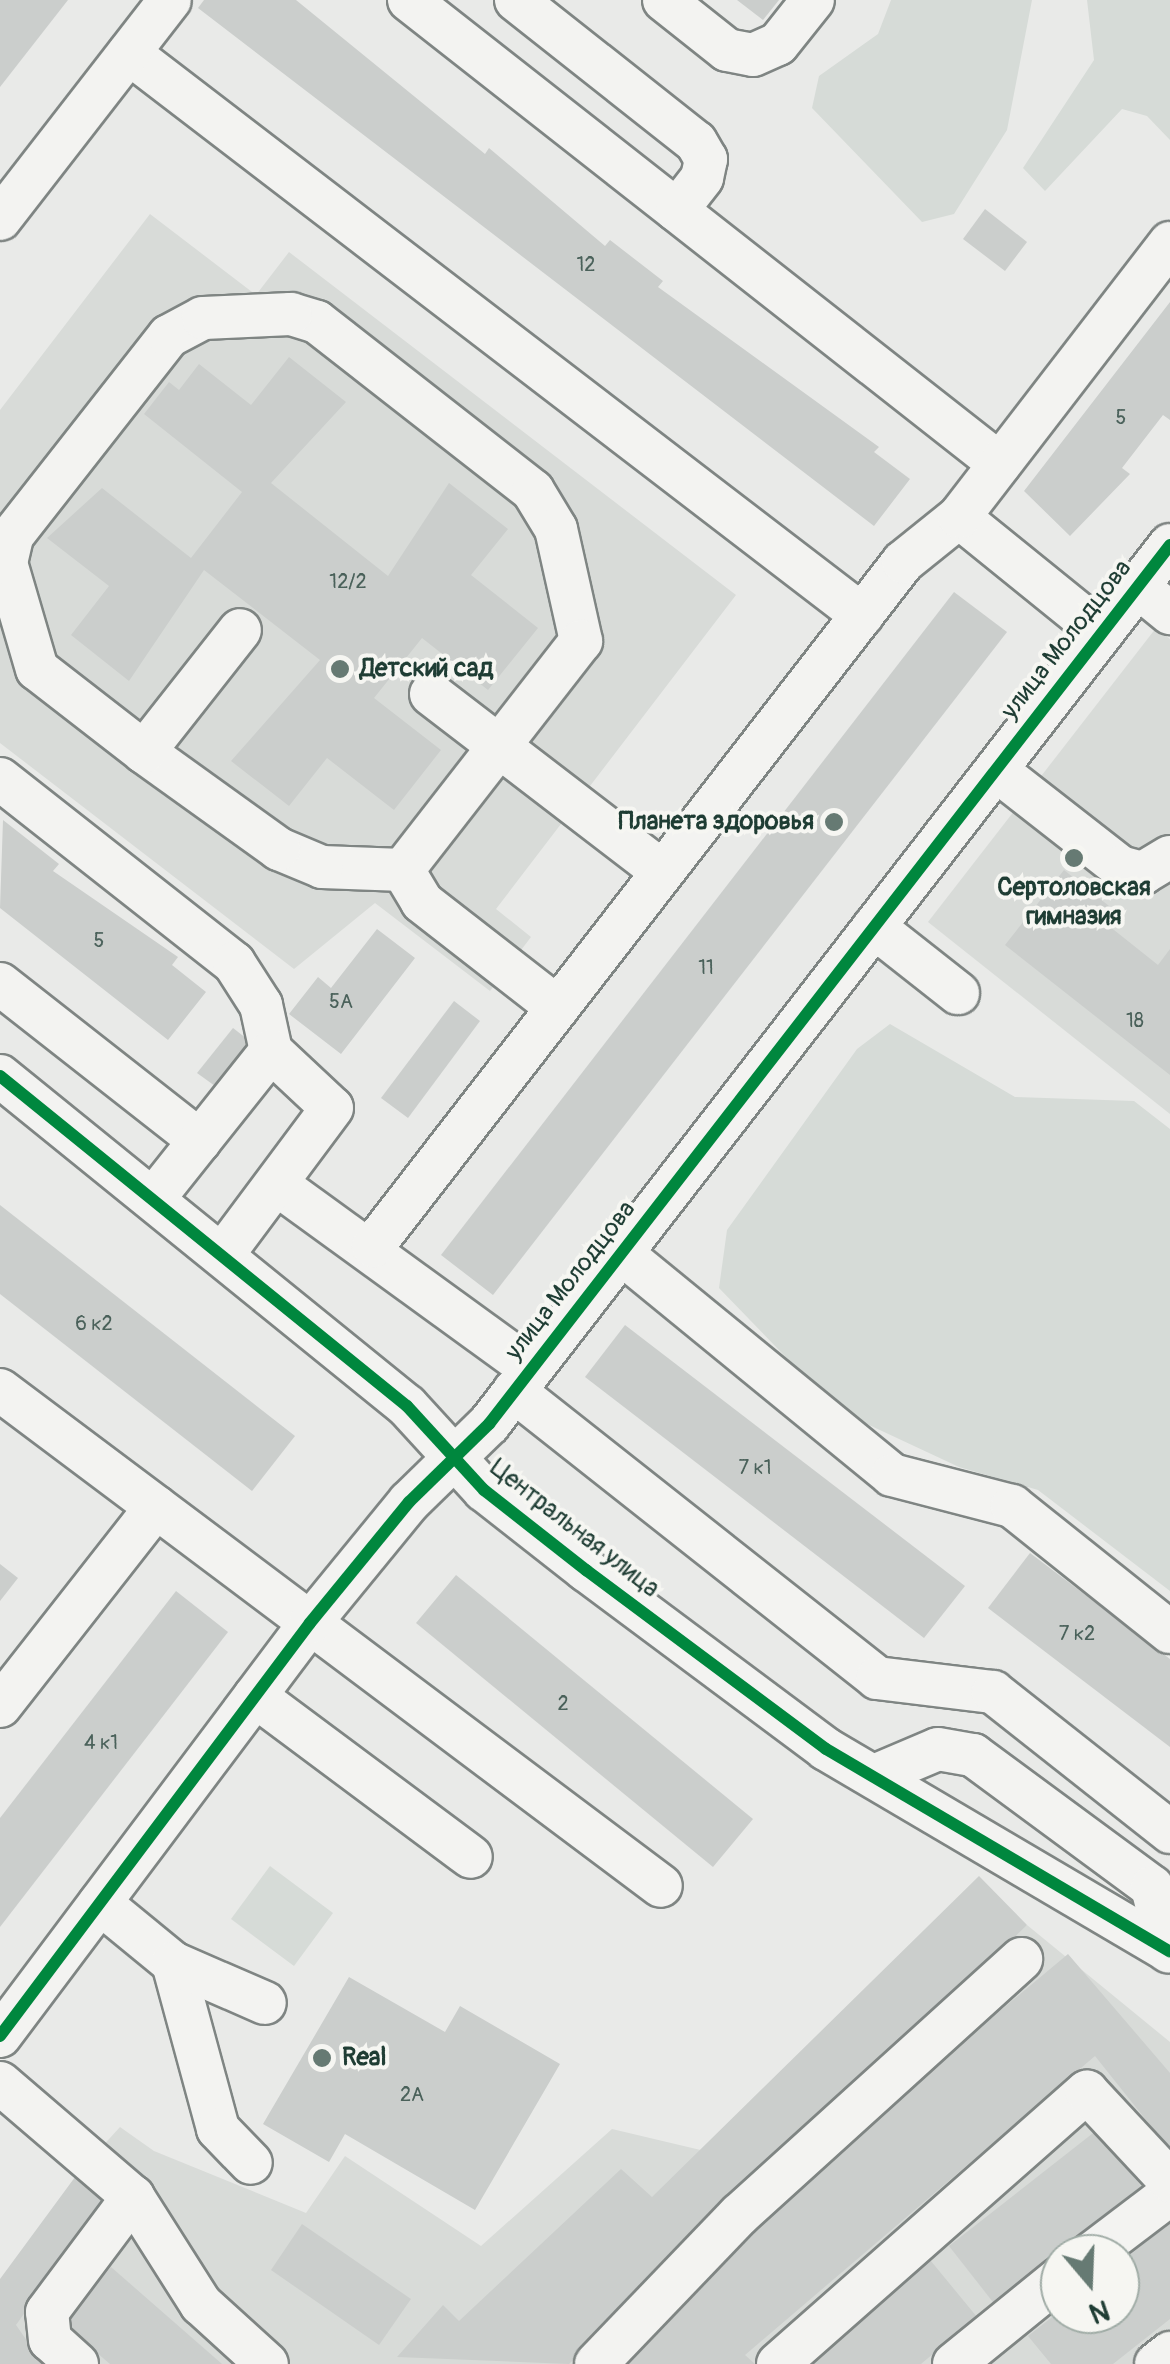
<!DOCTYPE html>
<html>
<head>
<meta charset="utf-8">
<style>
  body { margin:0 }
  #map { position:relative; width:1170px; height:2364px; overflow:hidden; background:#e9eae8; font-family:Pangolin,sans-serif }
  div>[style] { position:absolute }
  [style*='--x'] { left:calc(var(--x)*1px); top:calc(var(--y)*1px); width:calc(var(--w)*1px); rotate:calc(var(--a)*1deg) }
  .built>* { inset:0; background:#d8dbd8 }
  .green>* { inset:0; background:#d6dbd7 }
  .building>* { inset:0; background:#cbcecc }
  .roads { filter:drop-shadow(2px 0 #7f8583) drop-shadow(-2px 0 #7f8583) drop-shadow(0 2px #7f8583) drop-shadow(0 -2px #7f8583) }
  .minor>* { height:42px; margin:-21px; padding:0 21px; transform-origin:21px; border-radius:21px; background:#f3f3f1 }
  .cycleway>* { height:12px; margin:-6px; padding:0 6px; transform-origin:6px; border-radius:6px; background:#00873e }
  .dots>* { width:28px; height:28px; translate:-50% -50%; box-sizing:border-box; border:5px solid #f6f6f2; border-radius:50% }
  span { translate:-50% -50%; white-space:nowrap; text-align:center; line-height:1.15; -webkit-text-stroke:8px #f6f6f2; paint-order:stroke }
  .number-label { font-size:20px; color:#4a615a }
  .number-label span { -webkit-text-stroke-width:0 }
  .street-label { font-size:25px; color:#1f3d34 }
  .poi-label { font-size:25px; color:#1f3d34; font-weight:700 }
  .left { translate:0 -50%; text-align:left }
  .right { translate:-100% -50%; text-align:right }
  .north { position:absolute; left:1040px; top:2234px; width:100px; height:100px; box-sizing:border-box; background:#f6f6f2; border:2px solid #a0aca6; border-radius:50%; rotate:161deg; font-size:28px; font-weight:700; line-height:40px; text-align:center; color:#1f3d34 }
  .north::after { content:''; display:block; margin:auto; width:35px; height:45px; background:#667a73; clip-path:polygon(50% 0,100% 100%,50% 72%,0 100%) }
</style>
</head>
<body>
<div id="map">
  <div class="built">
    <div style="clip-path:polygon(150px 214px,256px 295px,289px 252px,736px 595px,496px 909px,531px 937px,490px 991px,375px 903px,294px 969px,0 743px,0 410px)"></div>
    <div style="clip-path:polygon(1156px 628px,1170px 639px,1170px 1114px,928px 922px)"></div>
    <div style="clip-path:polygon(evenodd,1027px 1925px,1170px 2042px,1170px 2364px,0 2364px,78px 2173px,120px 2127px,154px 2151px,306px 2213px,345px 2156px,481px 2246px,612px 2129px,709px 2152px,1027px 1925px,1060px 2254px,1120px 2254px,1120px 2314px,1060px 2314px,1060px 2254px)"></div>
  </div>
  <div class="green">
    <div style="clip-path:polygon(891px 0,1032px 0,1007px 130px,954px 214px,922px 222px,812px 108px,819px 76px,878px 34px)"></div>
    <div style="clip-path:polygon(1087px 0,1170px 0,1170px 140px,1147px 116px,1122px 109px,1045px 191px,1023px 168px,1094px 60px)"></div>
    <div style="clip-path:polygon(890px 1024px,1015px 1097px,1134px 1101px,1170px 1129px,1170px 1591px,1038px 1490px,959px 1467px,837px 1410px,719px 1288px,727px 1230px,857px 1049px)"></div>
    <div style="clip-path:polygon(270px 1866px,333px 1913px,294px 1966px,231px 1919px)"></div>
  </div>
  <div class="building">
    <div style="clip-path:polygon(0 0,68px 0,0 87px)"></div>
    <div style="clip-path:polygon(204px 0,296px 0,485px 154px,489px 148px,605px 246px,610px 240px,663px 281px,658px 287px,879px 447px,874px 452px,910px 479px,874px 526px,198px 8px)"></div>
    <div style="clip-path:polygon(737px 0,779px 0,763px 20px)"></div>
    <div style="clip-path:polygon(985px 209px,1027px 242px,1005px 271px,963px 239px)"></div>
    <div style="clip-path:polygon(1170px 302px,1170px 420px,1163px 415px,1122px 468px,1130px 474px,1070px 536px,1024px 491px)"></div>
    <div style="clip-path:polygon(289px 357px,346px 402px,271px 483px,388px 576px,449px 483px,508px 529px,471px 575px,538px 628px,488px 690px,422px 638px,374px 698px,441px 750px,394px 810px,327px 758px,289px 806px,231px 761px,320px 660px,204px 570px,129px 681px,71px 635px,109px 586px,47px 538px,102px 488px,191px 558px,242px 492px,144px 414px,169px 382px,179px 390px,199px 364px,251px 405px)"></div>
    <div style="clip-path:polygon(954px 592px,1007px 632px,493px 1295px,441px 1255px)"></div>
    <div style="clip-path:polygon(3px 820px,59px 864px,53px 871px,178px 957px,172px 965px,206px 992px,168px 1040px,0 908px)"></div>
    <div style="clip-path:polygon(1064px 870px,1114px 910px,1104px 922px,1158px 965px,1170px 949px,1170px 1075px,1005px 945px)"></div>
    <div style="clip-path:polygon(377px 929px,415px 958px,341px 1054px,289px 1014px,318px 977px,331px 988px)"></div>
    <div style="clip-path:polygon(454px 1001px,480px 1021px,408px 1118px,381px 1098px)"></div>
    <div style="clip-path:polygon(233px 1028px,251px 1042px,215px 1086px,197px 1073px)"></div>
    <div style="clip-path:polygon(0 1205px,295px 1436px,252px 1491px,0 1294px)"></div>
    <div style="clip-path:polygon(625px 1325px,965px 1586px,924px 1638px,585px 1377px)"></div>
    <div style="clip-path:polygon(1030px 1553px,1170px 1659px,1170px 1747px,988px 1608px)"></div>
    <div style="clip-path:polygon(0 1564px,18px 1578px,0 1601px)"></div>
    <div style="clip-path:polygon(456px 1575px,753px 1819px,713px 1867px,416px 1623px)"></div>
    <div style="clip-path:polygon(176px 1591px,228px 1632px,0 1927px,0 1818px)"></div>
    <div style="clip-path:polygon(979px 1876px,1027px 1925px,569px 2364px,397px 2357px,443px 2305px,459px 2321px,621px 2169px,652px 2197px)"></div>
    <div style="clip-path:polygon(1068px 1954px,1170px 2073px,1170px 2150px,1095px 2056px,745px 2355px,755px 2364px,616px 2364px,831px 2152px)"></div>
    <div style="clip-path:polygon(349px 1977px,445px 2032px,460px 2006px,560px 2064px,475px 2210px,345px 2134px,329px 2162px,263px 2124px)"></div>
    <div style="clip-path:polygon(1097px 2130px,1144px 2190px,996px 2306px,949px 2246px)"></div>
    <div style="clip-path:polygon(78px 2173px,109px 2194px,16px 2325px,43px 2364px,0 2364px,0 2279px)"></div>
    <div style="clip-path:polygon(1170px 2223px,1170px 2319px,1113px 2364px,1051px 2364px,1028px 2336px,1060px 2311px,1120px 2314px,1120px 2263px)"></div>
    <div style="clip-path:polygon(302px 2224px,411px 2299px,379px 2345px,271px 2270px)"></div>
    <div style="clip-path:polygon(926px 2255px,977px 2317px,921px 2364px,811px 2364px,805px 2357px)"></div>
    <div style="clip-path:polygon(111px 2267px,222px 2364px,110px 2364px,62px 2323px)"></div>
  </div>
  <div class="roads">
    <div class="minor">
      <div style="--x:409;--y:0;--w:751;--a:38.14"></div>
      <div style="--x:516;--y:0;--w:229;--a:38.3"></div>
      <div style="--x:696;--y:142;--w:20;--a:60"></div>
      <div style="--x:706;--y:159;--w:19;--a:102"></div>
      <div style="--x:702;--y:178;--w:41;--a:128"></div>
      <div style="--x:664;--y:0;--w:80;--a:38.4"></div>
      <div style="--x:727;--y:50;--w:26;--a:11"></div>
      <div style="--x:753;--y:55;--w:27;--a:-24"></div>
      <div style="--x:778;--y:44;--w:56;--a:-51.5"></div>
      <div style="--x:129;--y:53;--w:924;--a:37.48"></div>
      <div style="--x:0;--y:219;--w:277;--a:-52.2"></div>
      <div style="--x:291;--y:314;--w:27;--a:17"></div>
      <div style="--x:317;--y:322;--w:274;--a:38"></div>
      <div style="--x:533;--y:491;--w:44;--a:58.8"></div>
      <div style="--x:556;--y:529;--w:115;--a:77.4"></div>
      <div style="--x:581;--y:641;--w:290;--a:127.9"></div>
      <div style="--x:403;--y:870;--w:81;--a:-177.9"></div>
      <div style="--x:322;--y:867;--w:47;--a:-157.3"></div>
      <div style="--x:279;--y:849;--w:166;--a:-144.3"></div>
      <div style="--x:144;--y:752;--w:135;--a:-142.2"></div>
      <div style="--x:37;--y:669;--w:110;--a:-106.3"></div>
      <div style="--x:6;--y:563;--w:28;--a:-77"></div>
      <div style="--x:12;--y:536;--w:254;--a:-51.9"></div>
      <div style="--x:169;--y:336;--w:38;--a:-28"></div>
      <div style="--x:203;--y:318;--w:88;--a:-2.6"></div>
      <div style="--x:959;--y:517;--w:184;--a:39"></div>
      <div style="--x:1137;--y:586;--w:43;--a:39.3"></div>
      <div style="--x:431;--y:694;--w:292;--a:37.5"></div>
      <div style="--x:144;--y:752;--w:155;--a:-51.8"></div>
      <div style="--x:996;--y:770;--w:157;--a:38"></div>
      <div style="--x:1120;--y:867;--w:24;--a:15"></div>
      <div style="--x:1143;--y:873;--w:31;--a:-31"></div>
      <div style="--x:0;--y:779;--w:298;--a:38.2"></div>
      <div style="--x:234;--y:963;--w:50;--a:57.3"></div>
      <div style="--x:261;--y:1005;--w:47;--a:77.7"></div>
      <div style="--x:403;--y:870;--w:37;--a:59"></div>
      <div style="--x:422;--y:902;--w:172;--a:37.9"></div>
      <div style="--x:874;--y:927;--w:107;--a:38.2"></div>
      <div style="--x:0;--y:984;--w:254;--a:38.1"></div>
      <div style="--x:0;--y:1076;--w:524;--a:39.04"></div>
      <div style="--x:407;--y:1406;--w:114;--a:47.5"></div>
      <div style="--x:484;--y:1490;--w:130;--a:38.1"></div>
      <div style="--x:586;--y:1570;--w:299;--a:36.7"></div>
      <div style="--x:826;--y:1749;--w:399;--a:30.5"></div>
      <div style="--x:278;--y:1185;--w:313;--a:36"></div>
      <div style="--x:154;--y:1198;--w:188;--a:-51.5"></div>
      <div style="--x:271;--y:1051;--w:83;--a:43.1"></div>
      <div style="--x:332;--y:1108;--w:182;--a:126.7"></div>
      <div style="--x:373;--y:1246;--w:865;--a:-52.23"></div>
      <div style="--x:903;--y:562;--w:72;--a:-38.8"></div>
      <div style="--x:959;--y:517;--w:346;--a:-52.4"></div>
      <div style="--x:621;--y:1253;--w:350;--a:39.3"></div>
      <div style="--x:892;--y:1475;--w:124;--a:14.5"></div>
      <div style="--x:1012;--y:1506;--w:202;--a:38.6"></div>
      <div style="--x:0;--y:1390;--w:826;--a:36.88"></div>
      <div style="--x:514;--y:1391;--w:463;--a:38.3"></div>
      <div style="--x:877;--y:1678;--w:117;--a:6.9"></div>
      <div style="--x:993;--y:1692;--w:226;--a:38.3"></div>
      <div style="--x:255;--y:1696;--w:269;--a:36.7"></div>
      <div style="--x:0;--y:1706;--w:253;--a:-51.9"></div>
      <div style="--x:874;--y:1776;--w:69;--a:-22.9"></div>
      <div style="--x:938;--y:1749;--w:36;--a:10"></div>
      <div style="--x:973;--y:1755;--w:222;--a:36.4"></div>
      <div style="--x:1152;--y:1887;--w:66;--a:76"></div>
      <div style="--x:100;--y:1903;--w:94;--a:39.4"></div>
      <div style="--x:173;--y:1963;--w:172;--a:74.8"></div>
      <div style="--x:218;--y:2129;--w:47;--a:45.9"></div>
      <div style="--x:173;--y:1963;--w:100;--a:23.5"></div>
      <div style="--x:0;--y:2036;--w:516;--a:-53.11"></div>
      <div style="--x:310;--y:1623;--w:156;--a:-50.7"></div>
      <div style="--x:409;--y:1502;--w:112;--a:-44.3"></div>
      <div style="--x:489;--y:1424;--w:1112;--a:-52.23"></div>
      <div style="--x:0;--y:2083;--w:175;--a:40.6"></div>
      <div style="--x:133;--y:2197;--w:127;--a:57.6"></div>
      <div style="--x:201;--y:2304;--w:89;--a:42.3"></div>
      <div style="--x:1091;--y:2254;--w:99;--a:-37.2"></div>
      <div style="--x:77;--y:2364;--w:36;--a:-138"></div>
      <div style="--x:50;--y:2340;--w:28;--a:-96"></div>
      <div style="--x:47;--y:2312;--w:144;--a:-53.2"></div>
      <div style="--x:596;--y:2364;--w:207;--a:-46.2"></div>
      <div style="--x:739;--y:2215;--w:381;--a:-42.2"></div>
      <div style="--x:778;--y:2364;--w:412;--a:-41.4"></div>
      <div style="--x:1087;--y:2092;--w:122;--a:47"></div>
      <div style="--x:954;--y:2364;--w:136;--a:-39.1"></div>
      <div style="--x:1156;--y:2364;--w:18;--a:-38"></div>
    </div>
  </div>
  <div class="cycleway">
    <div style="--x:0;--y:1076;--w:524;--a:39.04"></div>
    <div style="--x:407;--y:1406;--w:114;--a:47.5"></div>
    <div style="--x:484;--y:1490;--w:130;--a:38.1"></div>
    <div style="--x:586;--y:1570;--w:299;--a:36.7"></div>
    <div style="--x:826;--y:1749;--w:399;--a:30.5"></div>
    <div style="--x:0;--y:2036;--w:516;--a:-53.11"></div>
    <div style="--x:310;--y:1623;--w:156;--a:-50.7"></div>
    <div style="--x:409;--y:1502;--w:112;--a:-44.3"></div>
    <div style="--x:489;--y:1424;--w:1112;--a:-52.23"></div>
  </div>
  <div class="dots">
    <div style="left:340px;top:669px;background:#667a73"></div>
    <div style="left:834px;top:822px;background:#667a73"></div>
    <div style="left:1074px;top:858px;background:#667a73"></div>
    <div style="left:322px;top:2058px;background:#667a73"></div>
  </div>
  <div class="number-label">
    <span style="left:586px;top:264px">12</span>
    <span style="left:1121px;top:417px">5</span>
    <span style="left:348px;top:581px">12/2</span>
    <span style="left:99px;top:940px">5</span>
    <span style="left:706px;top:967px">11</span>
    <span style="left:341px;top:1001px">5А</span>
    <span style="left:1135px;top:1020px">18</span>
    <span style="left:94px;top:1323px">6 к2</span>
    <span style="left:755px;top:1467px">7 к1</span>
    <span style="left:1077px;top:1633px">7 к2</span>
    <span style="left:563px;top:1703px">2</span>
    <span style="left:101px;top:1742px">4 к1</span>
    <span style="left:412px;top:2094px">2А</span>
  </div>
  <div class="street-label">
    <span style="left:1067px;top:640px;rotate:-52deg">улица Молодцова</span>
    <span style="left:571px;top:1281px;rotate:-52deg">улица Молодцова</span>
    <span style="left:574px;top:1529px;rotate:38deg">Центральная улица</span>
  </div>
  <div class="poi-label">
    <span class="left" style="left:360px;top:669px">Детский сад</span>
    <span class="right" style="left:814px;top:822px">Планета здоровья</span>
    <span style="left:1074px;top:903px">Сертоловская<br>гимназия</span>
    <span class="left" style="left:342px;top:2058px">Real</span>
  </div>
  <div class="north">N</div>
</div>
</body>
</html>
